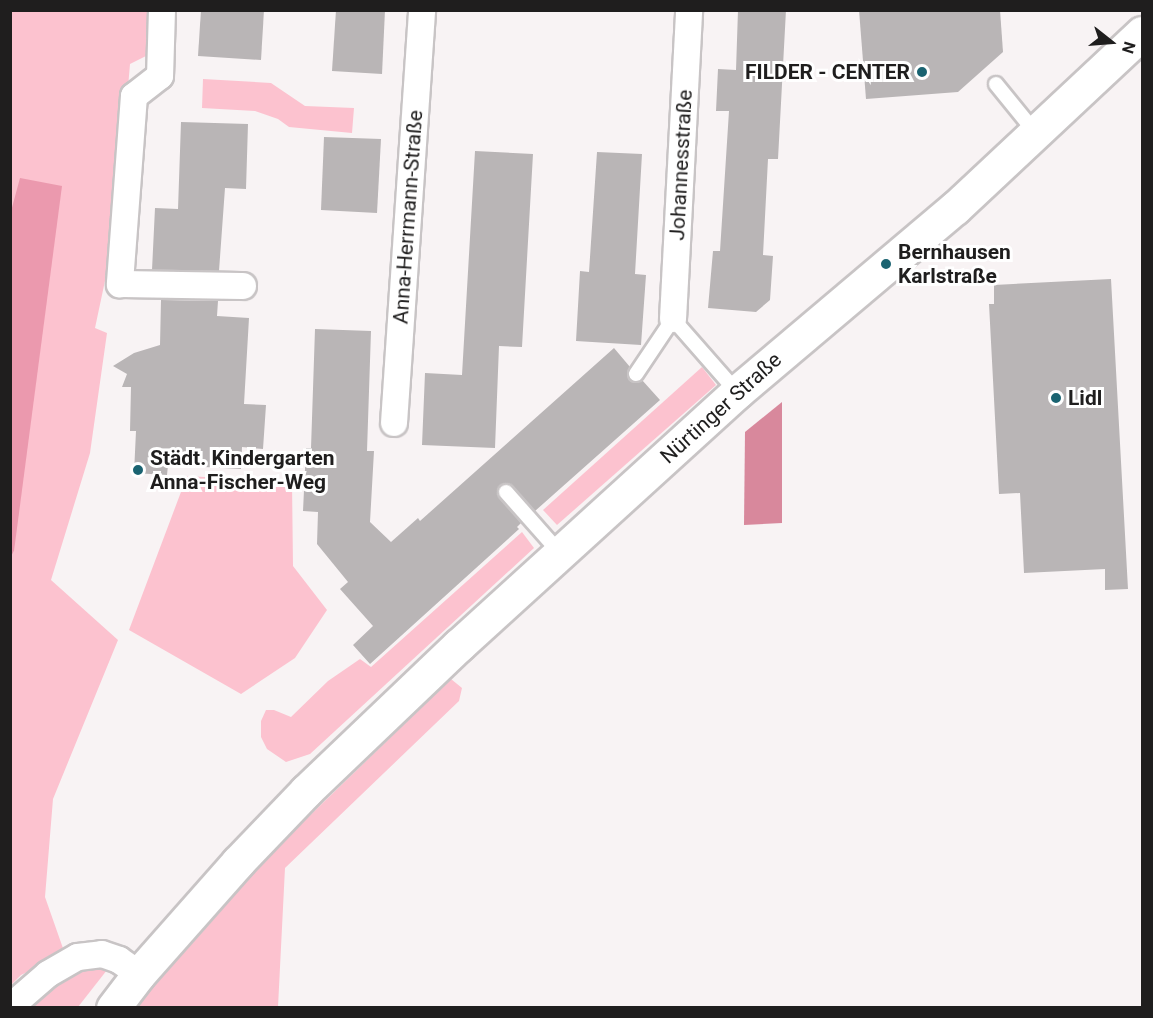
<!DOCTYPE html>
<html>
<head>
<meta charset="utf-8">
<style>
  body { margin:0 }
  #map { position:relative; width:1153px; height:1018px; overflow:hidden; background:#f8f3f4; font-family:Roboto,sans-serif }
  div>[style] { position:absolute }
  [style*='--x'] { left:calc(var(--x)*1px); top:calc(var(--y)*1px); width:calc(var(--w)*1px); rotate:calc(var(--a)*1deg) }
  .green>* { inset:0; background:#fcc2cf }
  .forest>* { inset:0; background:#eb99ae }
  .water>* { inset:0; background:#d8889c }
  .building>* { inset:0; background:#b9b5b6 }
  .roads { filter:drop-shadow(2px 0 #c8c4c5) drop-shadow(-2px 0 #c8c4c5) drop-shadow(0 2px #c8c4c5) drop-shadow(0 -2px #c8c4c5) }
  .service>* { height:14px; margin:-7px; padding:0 7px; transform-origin:7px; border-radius:7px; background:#fff }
  .minor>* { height:26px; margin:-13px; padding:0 13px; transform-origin:13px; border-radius:13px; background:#fff }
  .secondary>* { height:33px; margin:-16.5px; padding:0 16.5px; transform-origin:16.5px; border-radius:16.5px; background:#fff }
  .dots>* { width:16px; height:16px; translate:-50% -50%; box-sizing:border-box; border:3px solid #fff; border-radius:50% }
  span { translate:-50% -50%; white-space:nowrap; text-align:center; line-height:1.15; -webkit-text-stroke:6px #fff; paint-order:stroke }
  .poi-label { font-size:21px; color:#1f1e1e; font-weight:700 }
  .right { translate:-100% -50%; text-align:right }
  .left { translate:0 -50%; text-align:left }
  .street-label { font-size:21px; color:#1f1e1e }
  .frame { position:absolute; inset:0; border:12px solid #1f1e1e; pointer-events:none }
  .north { position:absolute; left:1081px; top:12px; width:60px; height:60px; -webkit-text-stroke:4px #fff; paint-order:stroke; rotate:107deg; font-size:16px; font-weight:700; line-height:24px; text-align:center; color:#1f1e1e }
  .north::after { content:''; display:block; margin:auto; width:21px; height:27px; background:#1f1e1e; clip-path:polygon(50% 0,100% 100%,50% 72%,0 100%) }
</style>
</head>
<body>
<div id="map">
  <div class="green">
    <div style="clip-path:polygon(11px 11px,156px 11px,154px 52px,130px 64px,116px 229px,95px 328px,107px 333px,90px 453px,51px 580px,118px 640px,53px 799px,45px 897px,65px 954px,21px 975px,11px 985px,11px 557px,14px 551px)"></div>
    <div style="clip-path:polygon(203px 79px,271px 83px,305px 106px,354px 108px,352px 133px,289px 127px,278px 119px,255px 111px,202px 108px)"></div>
    <div style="clip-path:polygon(702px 367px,716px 385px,557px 525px,543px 510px)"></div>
    <div style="clip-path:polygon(187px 476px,292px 482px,293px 566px,327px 610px,295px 658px,241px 694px,129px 630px)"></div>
    <div style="clip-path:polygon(522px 532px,534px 548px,310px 754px,286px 762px,267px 749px,261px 737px,261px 721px,266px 710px,274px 710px,291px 717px,328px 681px,360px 659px,371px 667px)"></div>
    <div style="clip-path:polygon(451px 679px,462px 688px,459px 701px,285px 868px,278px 1007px,133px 1008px,242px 881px)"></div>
    <div style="clip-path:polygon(99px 963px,107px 970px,78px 1007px,14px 1008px,53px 977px)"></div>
  </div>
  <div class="forest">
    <div style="clip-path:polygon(20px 178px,62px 186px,14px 551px,11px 557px,10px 215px)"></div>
  </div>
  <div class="water">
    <div style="clip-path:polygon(782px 402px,782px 523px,744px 525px,745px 432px)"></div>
  </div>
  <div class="building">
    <div style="clip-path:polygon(201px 10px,264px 10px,261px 60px,198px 56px)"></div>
    <div style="clip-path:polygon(336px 10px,385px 10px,382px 74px,332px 71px)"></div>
    <div style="clip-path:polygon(738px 10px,786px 10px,778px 159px,768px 159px,763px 255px,773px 256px,770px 300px,756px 312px,708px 308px,713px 251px,720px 251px,729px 111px,716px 111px,718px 69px,736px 70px)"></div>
    <div style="clip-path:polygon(859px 10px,1000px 10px,1003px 52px,958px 92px,866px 99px)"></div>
    <div style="clip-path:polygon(181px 122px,248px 124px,246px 189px,225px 188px,219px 271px,152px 270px,155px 208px,178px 209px)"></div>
    <div style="clip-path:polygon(324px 137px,381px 139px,377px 213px,321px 210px)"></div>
    <div style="clip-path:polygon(475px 151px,533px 154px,522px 347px,499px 346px,495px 448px,422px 445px,425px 373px,462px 375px)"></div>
    <div style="clip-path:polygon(597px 152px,642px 154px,635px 274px,646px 275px,641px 345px,576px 341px,580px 271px,589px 272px)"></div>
    <div style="clip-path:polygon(1111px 279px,1128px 589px,1105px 590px,1105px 569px,1024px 573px,1020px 493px,999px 494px,989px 304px,994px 304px,994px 285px)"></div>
    <div style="clip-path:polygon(161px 300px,218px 301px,217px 316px,249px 318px,244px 404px,266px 405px,263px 449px,242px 447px,241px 469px,168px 465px,167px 475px,134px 473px,136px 431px,130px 431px,131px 387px,122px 387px,127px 374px,113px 366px,134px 353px,160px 345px)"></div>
    <div style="clip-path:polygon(315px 329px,371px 331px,367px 451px,374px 451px,370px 522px,391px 542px,418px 518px,420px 521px,614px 348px,630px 367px,627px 374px,631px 381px,636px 383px,642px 380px,660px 400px,535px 511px,512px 486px,505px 483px,500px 486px,497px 494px,521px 523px,517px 527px,519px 529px,370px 664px,353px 645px,373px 626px,340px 589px,348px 582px,317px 544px,318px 512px,303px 511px,306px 448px,311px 448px)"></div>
  </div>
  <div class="roads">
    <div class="service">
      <div style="--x:996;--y:84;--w:62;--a:50.9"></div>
      <div style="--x:636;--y:374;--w:66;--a:-56.1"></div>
      <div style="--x:673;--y:319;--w:97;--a:48.8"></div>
      <div style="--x:506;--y:492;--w:81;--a:48.5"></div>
    </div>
    <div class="minor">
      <div style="--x:162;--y:10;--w:66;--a:91.7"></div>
      <div style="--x:160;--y:76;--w:33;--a:142"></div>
      <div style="--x:134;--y:96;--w:189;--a:94.3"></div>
      <div style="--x:120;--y:284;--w:123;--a:0.9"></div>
      <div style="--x:673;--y:319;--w:309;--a:-87"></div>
      <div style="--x:394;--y:423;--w:414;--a:-86.1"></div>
      <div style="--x:10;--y:1007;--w:50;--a:-41"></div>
      <div style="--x:48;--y:974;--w:34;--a:-30"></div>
      <div style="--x:78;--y:957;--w:24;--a:-7"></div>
      <div style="--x:102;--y:954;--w:18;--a:19"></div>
      <div style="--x:119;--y:960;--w:24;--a:35"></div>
    </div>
    <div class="secondary">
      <div style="--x:113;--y:1008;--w:43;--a:-52.6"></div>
      <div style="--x:139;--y:974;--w:149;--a:-48.5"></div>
      <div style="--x:238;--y:862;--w:98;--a:-46.2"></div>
      <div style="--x:306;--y:791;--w:211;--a:-43.7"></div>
      <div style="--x:459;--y:645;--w:376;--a:-42.3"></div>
      <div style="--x:737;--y:392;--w:285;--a:-40.2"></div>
      <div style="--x:955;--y:208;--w:256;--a:-43.1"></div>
    </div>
  </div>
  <div class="dots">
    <div style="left:922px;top:72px;background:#1a6371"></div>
    <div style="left:886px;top:264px;background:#1a6371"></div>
    <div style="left:1056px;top:398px;background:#1a6371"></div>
    <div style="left:138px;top:470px;background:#1a6371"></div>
  </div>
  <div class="poi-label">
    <span class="right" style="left:910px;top:72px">FILDER - CENTER</span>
    <span class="left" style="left:898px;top:264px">Bernhausen<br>Karlstraße</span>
    <span class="left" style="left:1068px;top:398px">Lidl</span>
    <span class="left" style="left:150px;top:470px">Städt. Kindergarten<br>Anna-Fischer-Weg</span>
  </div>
  <div class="street-label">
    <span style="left:681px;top:165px;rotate:-87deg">Johannesstraße</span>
    <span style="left:408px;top:217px;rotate:-86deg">Anna-Herrmann-Straße</span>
    <span style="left:721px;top:408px;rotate:-42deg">Nürtinger Straße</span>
  </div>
  <div class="frame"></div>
  <div class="north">N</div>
</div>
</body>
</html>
